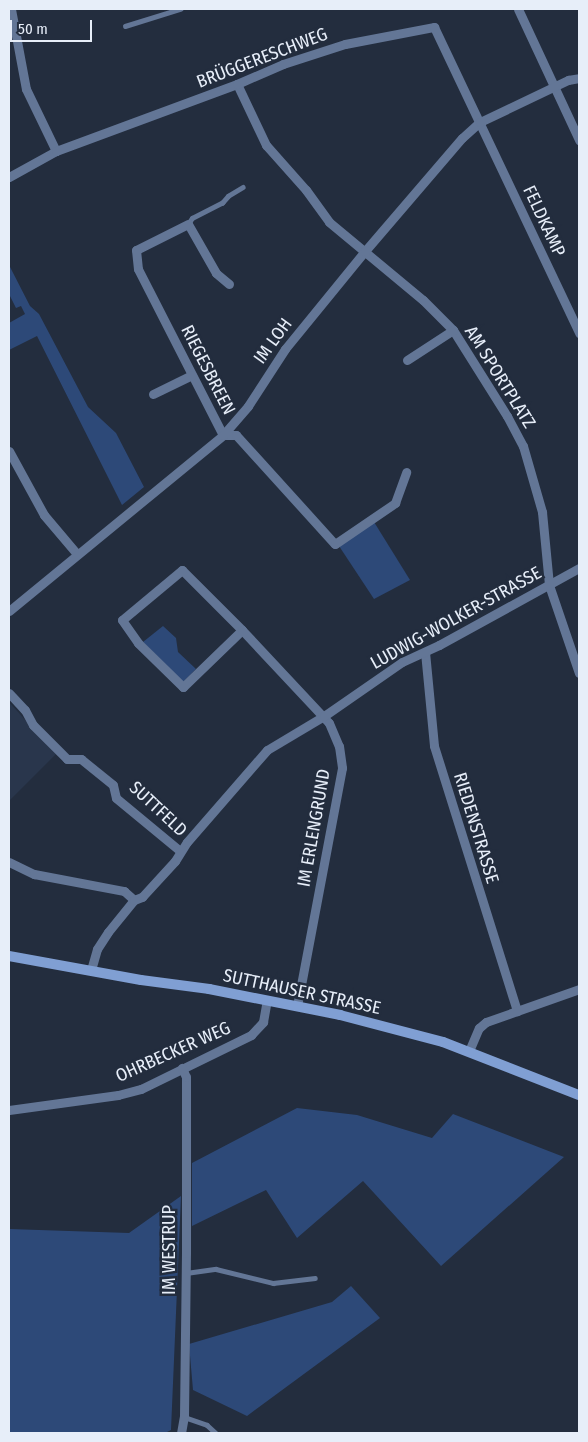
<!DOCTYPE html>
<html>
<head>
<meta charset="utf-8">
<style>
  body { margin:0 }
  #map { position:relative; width:588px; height:1442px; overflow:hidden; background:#232d3e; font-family:"Fira Sans Condensed",sans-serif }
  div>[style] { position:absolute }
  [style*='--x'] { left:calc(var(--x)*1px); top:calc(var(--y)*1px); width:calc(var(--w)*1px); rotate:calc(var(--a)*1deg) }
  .built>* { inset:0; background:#29364c }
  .green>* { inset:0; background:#2d4978 }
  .lane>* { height:4.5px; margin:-2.25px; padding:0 2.25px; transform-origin:2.25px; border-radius:2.25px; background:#637696 }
  .street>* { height:9px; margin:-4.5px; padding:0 4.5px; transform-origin:4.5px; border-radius:4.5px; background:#637696 }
  .secondary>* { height:10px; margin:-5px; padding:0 5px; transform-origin:5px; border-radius:5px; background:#809fd3 }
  span { translate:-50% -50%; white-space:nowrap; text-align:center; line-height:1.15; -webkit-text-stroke:5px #232d3e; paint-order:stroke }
  .street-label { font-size:18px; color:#e7eef9 }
  .frame { position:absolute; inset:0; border:10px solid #e7eef9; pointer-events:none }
  .scale { position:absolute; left:10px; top:20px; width:82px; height:22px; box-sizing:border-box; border:2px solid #e7eef9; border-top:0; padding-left:6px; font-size:15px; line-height:18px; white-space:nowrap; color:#e7eef9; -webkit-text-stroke:4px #232d3e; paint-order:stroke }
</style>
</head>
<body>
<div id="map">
  <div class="built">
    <div style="clip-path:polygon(9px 702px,56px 754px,9px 801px)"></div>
  </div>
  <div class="green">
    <div style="clip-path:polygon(9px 265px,30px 306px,39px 314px,88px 407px,116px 433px,144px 487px,122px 505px,37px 336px,9px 350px,9px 323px,25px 314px,21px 306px,16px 308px,9px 294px)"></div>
    <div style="clip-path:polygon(374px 522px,410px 580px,374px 599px,339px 546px)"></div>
    <div style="clip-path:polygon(163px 626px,176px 638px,178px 652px,196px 669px,183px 682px,143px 642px)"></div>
    <div style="clip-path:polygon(297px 1108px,357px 1115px,432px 1138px,453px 1114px,564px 1157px,441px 1266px,363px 1181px,297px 1238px,266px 1190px,192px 1226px,192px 1163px)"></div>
    <div style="clip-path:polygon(181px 1196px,171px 1430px,165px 1433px,9px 1433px,9px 1229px,129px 1233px)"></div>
    <div style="clip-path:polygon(351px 1286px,380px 1318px,247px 1416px,193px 1390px,189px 1344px,332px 1302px)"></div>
  </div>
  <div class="lane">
    <div style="--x:125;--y:26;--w:58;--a:-17.2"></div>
    <div style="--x:188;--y:224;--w:7;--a:-56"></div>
    <div style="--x:192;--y:218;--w:34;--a:-27"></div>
    <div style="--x:222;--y:203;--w:9;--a:-49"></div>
    <div style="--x:228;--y:196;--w:17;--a:-31"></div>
    <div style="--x:186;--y:1273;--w:30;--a:-8"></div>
    <div style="--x:216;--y:1269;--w:59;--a:13.8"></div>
    <div style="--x:273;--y:1283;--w:42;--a:-6.8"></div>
    <div style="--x:184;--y:1417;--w:24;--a:19"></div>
    <div style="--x:207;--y:1425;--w:12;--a:42"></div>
  </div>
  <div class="street">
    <div style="--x:11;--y:9;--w:81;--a:79.4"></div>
    <div style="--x:26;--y:89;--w:69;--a:64.2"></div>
    <div style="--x:518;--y:9;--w:145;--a:65"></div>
    <div style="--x:237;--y:84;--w:68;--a:64.6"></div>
    <div style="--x:266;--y:145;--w:60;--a:48.4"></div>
    <div style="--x:306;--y:190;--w:39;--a:54"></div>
    <div style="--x:329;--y:222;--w:122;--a:39.7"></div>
    <div style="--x:423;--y:300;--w:42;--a:45"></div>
    <div style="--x:453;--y:330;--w:102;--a:57.9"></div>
    <div style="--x:507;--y:416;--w:34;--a:62"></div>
    <div style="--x:523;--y:446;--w:69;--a:73.9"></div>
    <div style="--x:542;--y:512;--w:73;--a:84.5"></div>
    <div style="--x:549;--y:585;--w:93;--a:71.2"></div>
    <div style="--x:9;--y:177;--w:54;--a:-29"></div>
    <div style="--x:56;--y:151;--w:193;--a:-20.3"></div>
    <div style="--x:237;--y:84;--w:50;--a:-23.5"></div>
    <div style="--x:283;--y:64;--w:65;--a:-17.9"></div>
    <div style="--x:345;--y:44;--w:91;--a:-10.8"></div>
    <div style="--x:434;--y:27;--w:339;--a:64.6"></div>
    <div style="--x:229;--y:284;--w:17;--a:-140"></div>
    <div style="--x:216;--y:273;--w:56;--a:-119.7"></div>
    <div style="--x:188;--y:224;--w:58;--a:153.4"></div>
    <div style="--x:136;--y:250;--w:19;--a:84"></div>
    <div style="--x:138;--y:269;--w:186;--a:62.9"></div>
    <div style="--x:223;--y:435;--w:13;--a:0"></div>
    <div style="--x:236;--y:435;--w:147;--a:47.8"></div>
    <div style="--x:335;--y:544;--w:73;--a:-34.3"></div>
    <div style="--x:395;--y:503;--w:33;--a:-70"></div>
    <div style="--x:407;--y:360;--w:55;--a:-33.1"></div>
    <div style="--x:153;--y:394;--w:43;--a:-26"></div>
    <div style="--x:9;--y:451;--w:73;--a:61.3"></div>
    <div style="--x:44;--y:515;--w:51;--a:49.8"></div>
    <div style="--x:9;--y:611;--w:277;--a:-39.4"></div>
    <div style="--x:223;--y:435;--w:38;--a:-49"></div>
    <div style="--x:248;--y:406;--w:68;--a:-57"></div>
    <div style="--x:285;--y:349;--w:127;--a:-50.8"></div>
    <div style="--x:365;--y:251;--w:149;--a:-49.4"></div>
    <div style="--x:462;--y:138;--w:24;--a:-42"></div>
    <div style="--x:480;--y:122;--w:98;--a:-25.5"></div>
    <div style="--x:568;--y:80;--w:11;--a:-10"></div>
    <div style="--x:242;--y:630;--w:85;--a:-135"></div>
    <div style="--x:182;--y:570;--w:78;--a:140.2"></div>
    <div style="--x:122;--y:620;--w:28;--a:55"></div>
    <div style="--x:138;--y:643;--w:63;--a:44.4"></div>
    <div style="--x:183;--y:687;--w:82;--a:-44"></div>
    <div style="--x:242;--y:630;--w:127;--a:46.9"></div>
    <div style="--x:329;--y:723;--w:25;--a:67"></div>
    <div style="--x:339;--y:746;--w:22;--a:82"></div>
    <div style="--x:342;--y:768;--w:242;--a:100.7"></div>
    <div style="--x:425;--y:652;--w:94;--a:84.5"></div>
    <div style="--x:434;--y:746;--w:278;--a:72.6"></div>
    <div style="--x:9;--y:693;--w:23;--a:47"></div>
    <div style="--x:25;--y:710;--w:17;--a:62"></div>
    <div style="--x:33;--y:725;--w:48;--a:45"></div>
    <div style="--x:67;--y:759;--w:14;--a:0"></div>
    <div style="--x:81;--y:759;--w:41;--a:39.1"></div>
    <div style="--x:113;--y:785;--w:13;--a:77"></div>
    <div style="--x:116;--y:798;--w:83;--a:39.6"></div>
    <div style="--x:9;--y:862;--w:28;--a:26"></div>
    <div style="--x:34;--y:874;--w:92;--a:10.7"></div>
    <div style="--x:124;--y:891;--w:13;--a:42"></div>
    <div style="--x:91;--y:970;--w:22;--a:-74"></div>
    <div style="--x:97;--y:949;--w:20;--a:-57"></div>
    <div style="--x:108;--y:932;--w:41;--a:-50.9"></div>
    <div style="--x:134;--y:900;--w:9;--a:-21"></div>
    <div style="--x:142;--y:897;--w:49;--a:-47.5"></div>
    <div style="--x:175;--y:861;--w:22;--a:-58"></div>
    <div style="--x:187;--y:842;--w:122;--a:-49"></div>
    <div style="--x:267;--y:750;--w:66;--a:-30.8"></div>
    <div style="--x:324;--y:716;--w:95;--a:-34.7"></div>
    <div style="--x:402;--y:662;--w:41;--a:-24.7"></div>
    <div style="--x:439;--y:645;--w:160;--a:-28.8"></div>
    <div style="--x:469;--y:1051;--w:25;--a:-67"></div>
    <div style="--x:479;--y:1028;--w:9;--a:-41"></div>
    <div style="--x:486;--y:1022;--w:99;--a:-19.5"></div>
    <div style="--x:9;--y:1110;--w:110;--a:-7.8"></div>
    <div style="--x:118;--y:1095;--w:24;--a:-15"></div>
    <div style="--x:141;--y:1089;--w:123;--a:-26.1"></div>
    <div style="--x:251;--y:1035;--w:18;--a:-47"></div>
    <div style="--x:263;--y:1022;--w:22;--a:-80"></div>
    <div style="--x:181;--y:1433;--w:17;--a:-80"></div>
    <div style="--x:184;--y:1416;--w:163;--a:-89.3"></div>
    <div style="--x:186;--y:1253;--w:176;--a:-90"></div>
    <div style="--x:186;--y:1077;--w:10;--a:-114"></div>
  </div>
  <div class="secondary">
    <div style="--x:9;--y:956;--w:134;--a:10.3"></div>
    <div style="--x:141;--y:980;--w:69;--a:7.5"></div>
    <div style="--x:209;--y:989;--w:134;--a:11.2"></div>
    <div style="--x:340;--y:1015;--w:106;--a:14.7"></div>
    <div style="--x:443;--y:1042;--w:146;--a:21.3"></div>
  </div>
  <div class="street-label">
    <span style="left:262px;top:58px;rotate:-21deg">BRÜGGERESCHWEG</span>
    <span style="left:544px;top:221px;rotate:65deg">FELDKAMP</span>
    <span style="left:273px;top:341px;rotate:-54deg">IM LOH</span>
    <span style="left:208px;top:370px;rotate:63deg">RIEGESBREEN</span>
    <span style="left:500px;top:377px;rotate:58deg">AM SPORTPLATZ</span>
    <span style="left:456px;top:618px;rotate:-29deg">LUDWIG-WOLKER-STRASSE</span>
    <span style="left:158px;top:809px;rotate:43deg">SUTTFELD</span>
    <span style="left:314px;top:828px;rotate:-80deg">IM ERLENGRUND</span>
    <span style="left:476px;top:828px;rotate:73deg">RIEDENSTRASSE</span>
    <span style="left:302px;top:992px;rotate:12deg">SUTTHAUSER STRASSE</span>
    <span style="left:173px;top:1052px;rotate:-24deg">OHRBECKER WEG</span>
    <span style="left:169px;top:1250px;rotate:-90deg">IM WESTRUP</span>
  </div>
  <div class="frame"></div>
  <div class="scale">50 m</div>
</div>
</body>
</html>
